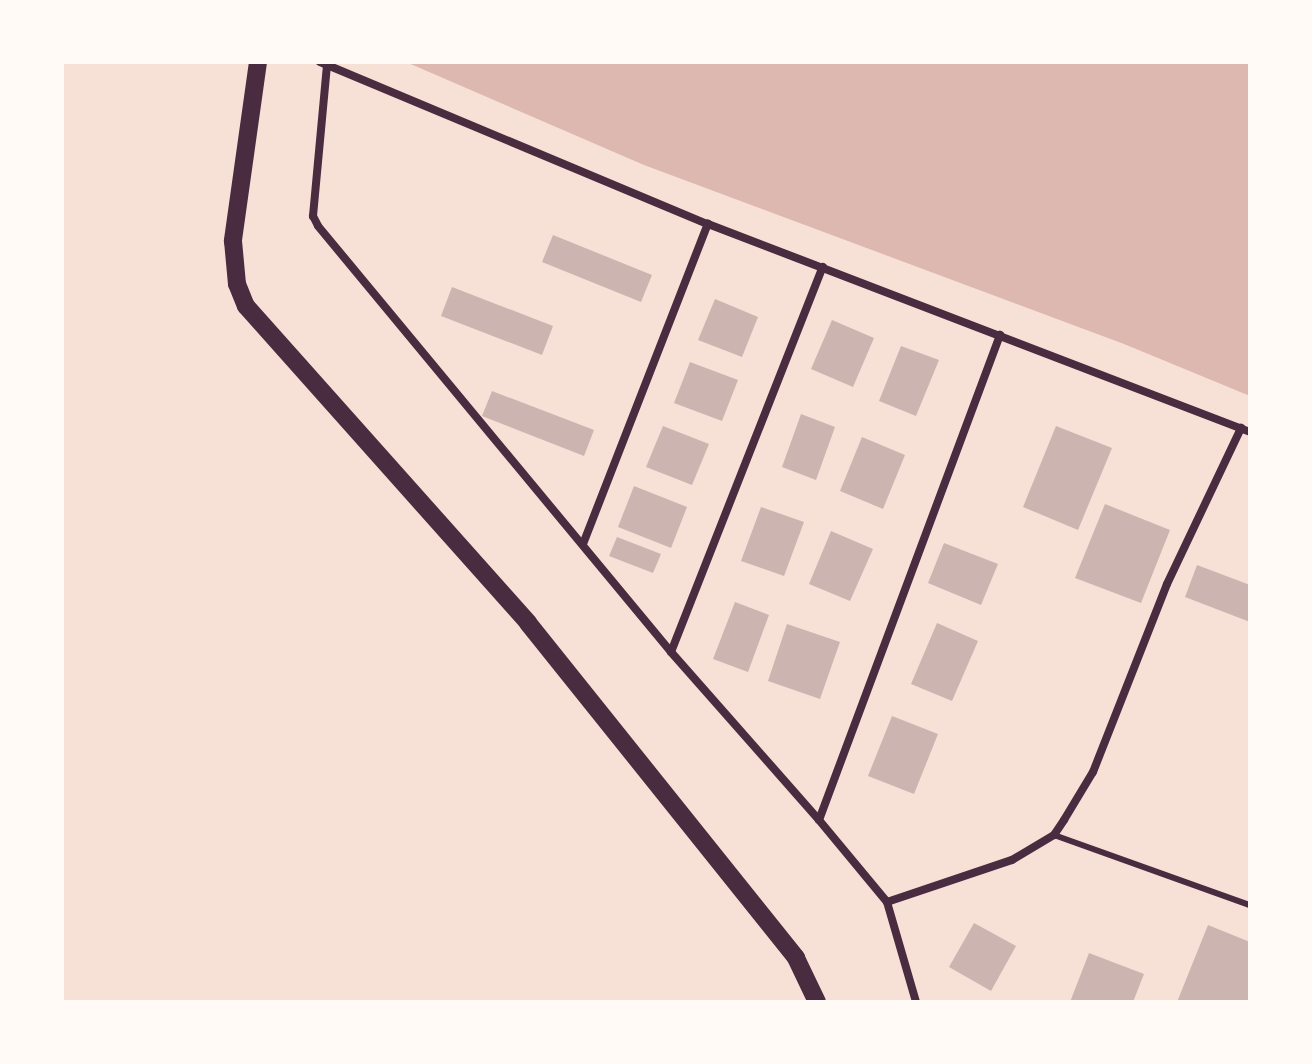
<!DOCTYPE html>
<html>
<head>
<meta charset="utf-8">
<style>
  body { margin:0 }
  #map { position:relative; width:1312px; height:1064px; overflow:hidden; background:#f7e1d7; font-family:"Titillium Web",sans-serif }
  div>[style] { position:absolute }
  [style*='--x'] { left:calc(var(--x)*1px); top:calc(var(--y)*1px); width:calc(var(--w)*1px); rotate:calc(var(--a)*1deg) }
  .water>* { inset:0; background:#dcb8b0 }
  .building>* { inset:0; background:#ccb4b1 }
  .service>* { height:6px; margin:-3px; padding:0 3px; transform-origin:3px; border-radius:3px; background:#4a2c40 }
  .minor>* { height:8px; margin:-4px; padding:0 4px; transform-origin:4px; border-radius:4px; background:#4a2c40 }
  .primary>* { height:18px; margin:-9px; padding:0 9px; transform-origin:9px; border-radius:9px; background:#4a2c40 }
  span { translate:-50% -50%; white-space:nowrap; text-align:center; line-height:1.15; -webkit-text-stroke:8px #fffaf5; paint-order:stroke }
  .frame { position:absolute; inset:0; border:64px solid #fffaf5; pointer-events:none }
</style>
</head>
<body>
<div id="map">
  <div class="water">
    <div style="clip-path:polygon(406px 62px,1250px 62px,1250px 396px,1124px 344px,644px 165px)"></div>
  </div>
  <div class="building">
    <div style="clip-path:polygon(553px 235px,652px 275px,641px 302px,542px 262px)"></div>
    <div style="clip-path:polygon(452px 287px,553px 326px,542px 355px,441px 316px)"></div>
    <div style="clip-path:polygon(715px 299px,758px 317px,742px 357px,698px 340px)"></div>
    <div style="clip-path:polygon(832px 320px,874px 338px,853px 387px,811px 369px)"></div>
    <div style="clip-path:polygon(901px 346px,939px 360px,916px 416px,879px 401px)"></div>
    <div style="clip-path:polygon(690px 362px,738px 380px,722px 421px,674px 403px)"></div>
    <div style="clip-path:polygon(492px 391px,594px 430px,584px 456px,482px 416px)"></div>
    <div style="clip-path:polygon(801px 414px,835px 427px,816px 480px,782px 467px)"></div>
    <div style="clip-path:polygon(663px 426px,709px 444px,692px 485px,646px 467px)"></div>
    <div style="clip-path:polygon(1056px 426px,1112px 448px,1078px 530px,1023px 507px)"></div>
    <div style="clip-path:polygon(862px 437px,905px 455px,883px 509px,840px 491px)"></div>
    <div style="clip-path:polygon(634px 486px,687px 507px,671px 548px,618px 527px)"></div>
    <div style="clip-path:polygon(1105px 504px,1170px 530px,1141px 603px,1075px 578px)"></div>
    <div style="clip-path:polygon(761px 507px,804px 522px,784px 576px,741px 561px)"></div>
    <div style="clip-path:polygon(831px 531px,873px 549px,850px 601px,809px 584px)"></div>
    <div style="clip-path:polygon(617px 537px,661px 554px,653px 573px,609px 556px)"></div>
    <div style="clip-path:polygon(944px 543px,998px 564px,981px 605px,928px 583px)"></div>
    <div style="clip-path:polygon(1197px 565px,1250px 585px,1250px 622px,1185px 597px)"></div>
    <div style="clip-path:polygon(735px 602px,769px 615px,748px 672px,713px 659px)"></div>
    <div style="clip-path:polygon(937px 623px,978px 641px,952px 701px,911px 684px)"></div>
    <div style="clip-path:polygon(787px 624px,840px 642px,820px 699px,768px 681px)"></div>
    <div style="clip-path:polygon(892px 716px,938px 734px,914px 794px,868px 776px)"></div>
    <div style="clip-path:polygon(974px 923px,1016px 946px,991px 991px,949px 967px)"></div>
    <div style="clip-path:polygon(1208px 925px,1250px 942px,1250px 1002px,1177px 1002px)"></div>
    <div style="clip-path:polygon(1089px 953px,1144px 974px,1133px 1002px,1070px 1002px)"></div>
  </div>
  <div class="service">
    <div style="--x:1054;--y:835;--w:208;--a:19.7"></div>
  </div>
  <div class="minor">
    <div style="--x:320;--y:62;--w:420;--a:22.7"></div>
    <div style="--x:708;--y:224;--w:581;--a:20.99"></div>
    <div style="--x:327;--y:65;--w:152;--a:95.3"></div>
    <div style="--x:313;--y:216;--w:11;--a:63"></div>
    <div style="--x:318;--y:226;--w:553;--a:50.35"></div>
    <div style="--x:671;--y:652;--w:224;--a:48.6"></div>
    <div style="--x:819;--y:820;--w:107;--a:50.3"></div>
    <div style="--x:887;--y:902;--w:104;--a:73.8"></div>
    <div style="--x:583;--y:544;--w:344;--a:-68.7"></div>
    <div style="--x:671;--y:652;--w:414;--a:-68.5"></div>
    <div style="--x:819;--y:820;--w:518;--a:-69.53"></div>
    <div style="--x:887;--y:902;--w:132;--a:-18.6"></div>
    <div style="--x:1012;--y:860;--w:49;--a:-30.8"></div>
    <div style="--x:1054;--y:835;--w:18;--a:-56"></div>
    <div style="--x:1064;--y:820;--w:56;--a:-58.9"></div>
    <div style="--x:1093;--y:772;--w:202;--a:-68.5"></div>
    <div style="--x:1167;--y:584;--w:173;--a:-64.6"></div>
  </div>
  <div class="primary">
    <div style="--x:258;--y:62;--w:181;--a:98"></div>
    <div style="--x:233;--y:241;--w:43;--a:84.7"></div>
    <div style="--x:237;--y:284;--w:24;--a:68"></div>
    <div style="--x:246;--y:306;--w:424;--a:48.3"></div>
    <div style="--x:528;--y:623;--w:429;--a:51.3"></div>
    <div style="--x:796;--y:958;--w:49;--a:64.5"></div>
  </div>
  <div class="frame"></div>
</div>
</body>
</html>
